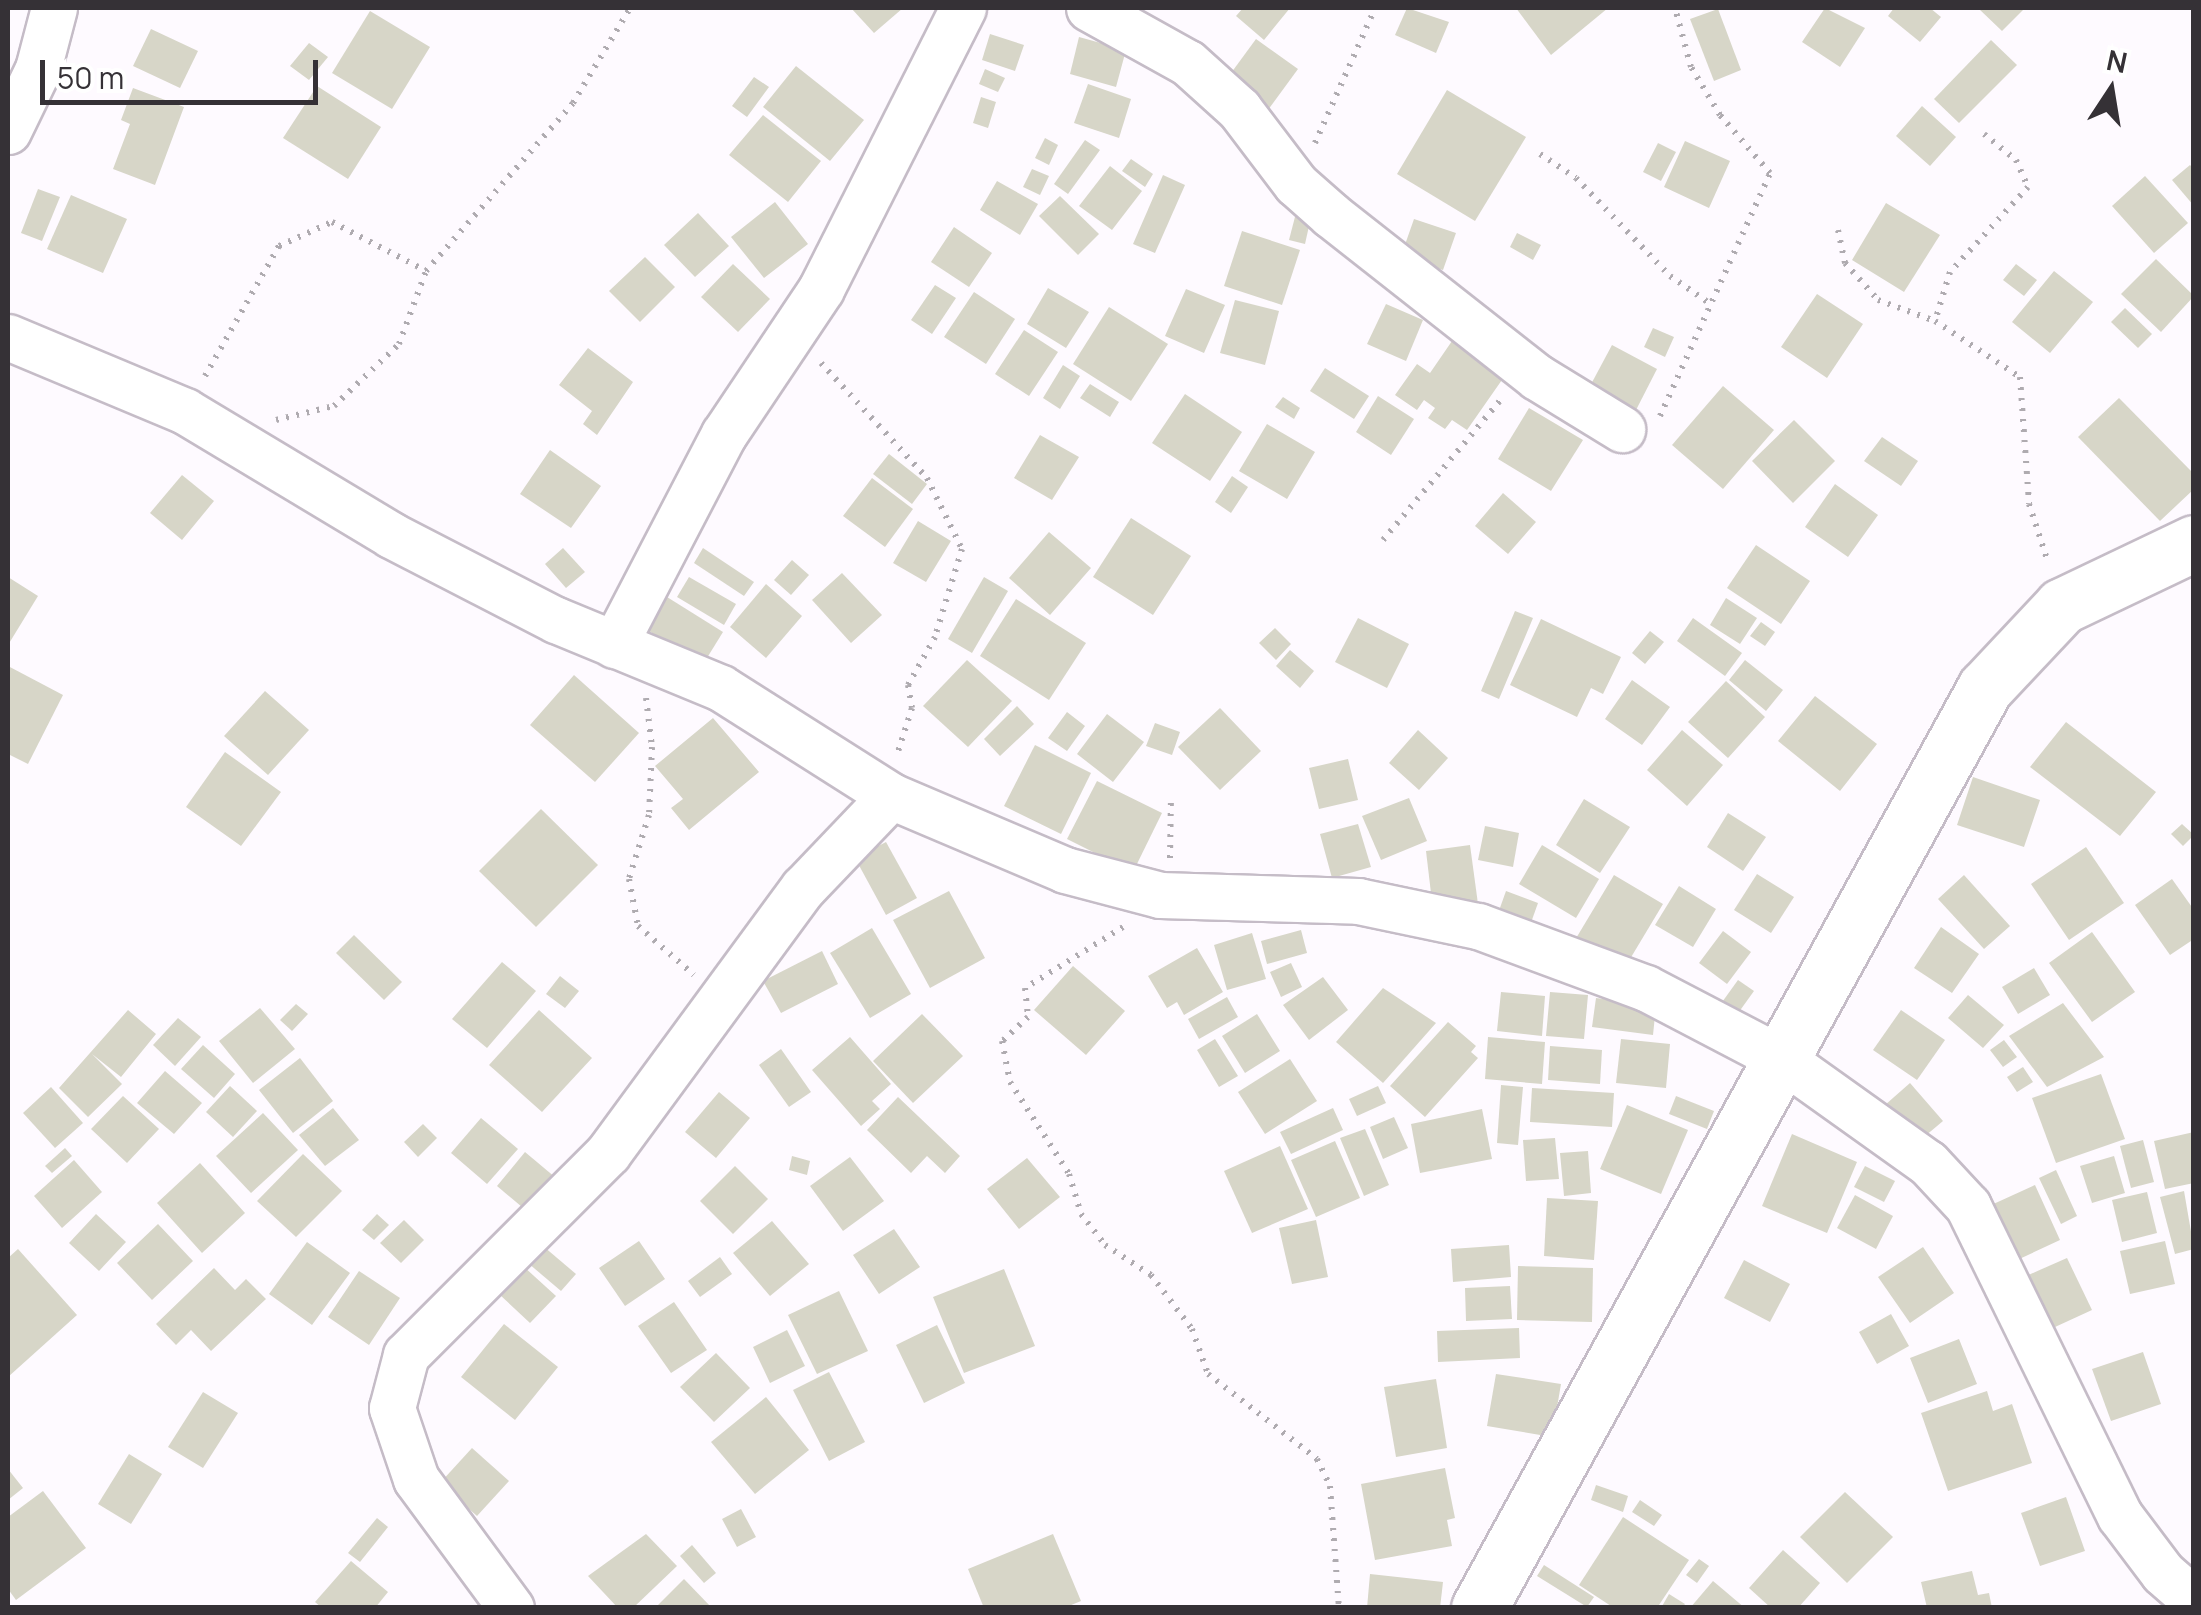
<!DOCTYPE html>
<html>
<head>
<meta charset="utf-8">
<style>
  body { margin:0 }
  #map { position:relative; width:2201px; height:1615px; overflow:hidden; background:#fefaff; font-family:Manrope,sans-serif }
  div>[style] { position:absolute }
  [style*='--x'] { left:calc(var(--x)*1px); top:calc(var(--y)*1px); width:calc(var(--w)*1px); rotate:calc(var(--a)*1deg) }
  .building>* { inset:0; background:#d7d6c8 }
  .path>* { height:6px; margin-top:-3px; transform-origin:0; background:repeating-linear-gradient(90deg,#afabb0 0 2.5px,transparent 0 10.5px) }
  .roads { filter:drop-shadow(2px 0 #c5bcc7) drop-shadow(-2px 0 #c5bcc7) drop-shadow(0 2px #c5bcc7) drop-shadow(0 -2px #c5bcc7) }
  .minor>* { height:45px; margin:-22.5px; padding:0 22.5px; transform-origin:22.5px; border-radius:22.5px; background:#fff }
  .tertiary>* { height:55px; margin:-27.5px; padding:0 27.5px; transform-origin:27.5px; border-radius:27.5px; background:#fff }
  span { translate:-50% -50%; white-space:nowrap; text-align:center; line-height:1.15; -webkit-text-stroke:10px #fff; paint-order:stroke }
  .frame { position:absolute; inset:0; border:10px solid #353136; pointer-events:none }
  .north { position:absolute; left:2061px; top:40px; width:100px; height:100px; -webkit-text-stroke:8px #fff; paint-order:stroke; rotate:12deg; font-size:28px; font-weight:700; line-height:40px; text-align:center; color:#353136 }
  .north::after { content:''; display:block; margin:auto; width:35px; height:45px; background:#353136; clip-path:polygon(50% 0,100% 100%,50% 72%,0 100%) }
  .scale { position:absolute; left:40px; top:60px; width:278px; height:45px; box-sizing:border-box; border:5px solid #353136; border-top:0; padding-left:12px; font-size:30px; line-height:35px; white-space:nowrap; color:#353136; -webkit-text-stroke:8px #fff; paint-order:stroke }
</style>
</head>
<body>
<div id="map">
  <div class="building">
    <div style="clip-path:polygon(851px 8px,903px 8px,874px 33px)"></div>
    <div style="clip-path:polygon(1243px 8px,1290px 8px,1264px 40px,1236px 16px)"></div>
    <div style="clip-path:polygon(1407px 8px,1449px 22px,1436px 53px,1395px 35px)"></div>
    <div style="clip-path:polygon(1516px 8px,1608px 8px,1551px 55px)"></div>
    <div style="clip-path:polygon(1825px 8px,1865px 28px,1840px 67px,1802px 42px)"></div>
    <div style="clip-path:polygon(1894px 8px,1930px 8px,1941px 17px,1920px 42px,1888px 16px)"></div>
    <div style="clip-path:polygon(1978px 8px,2025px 8px,2002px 31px)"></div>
    <div style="clip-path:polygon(1718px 9px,1741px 70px,1714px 81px,1690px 19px)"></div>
    <div style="clip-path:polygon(370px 11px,430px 47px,392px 109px,332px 73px)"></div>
    <div style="clip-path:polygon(151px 29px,198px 51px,180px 88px,133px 66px)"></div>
    <div style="clip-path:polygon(990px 34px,1024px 45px,1015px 71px,982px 60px)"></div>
    <div style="clip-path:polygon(1079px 37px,1126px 50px,1116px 87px,1070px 74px)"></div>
    <div style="clip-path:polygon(1256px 39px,1298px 69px,1265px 114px,1223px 84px)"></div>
    <div style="clip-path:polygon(1991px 40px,2017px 65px,1959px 123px,1934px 99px)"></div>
    <div style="clip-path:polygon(309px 43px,328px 57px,309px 80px,290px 66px)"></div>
    <div style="clip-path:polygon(796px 66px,864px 120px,830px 161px,763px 107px)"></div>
    <div style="clip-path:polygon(985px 69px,1005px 78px,998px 92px,979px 84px)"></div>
    <div style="clip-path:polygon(754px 77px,769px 87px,747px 117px,732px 106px)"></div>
    <div style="clip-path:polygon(1088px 84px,1131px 99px,1119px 138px,1074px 123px)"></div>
    <div style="clip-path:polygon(317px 86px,381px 127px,348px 179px,283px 138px)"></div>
    <div style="clip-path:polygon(133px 88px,184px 107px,155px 185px,113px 169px,130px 124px,121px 120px)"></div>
    <div style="clip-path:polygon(1447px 90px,1526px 137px,1475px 221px,1397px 174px)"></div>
    <div style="clip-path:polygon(981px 97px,996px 102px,988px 128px,973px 123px)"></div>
    <div style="clip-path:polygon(1922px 106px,1956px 137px,1930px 166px,1896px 136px)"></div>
    <div style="clip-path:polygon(763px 115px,821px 161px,788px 202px,729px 155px)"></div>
    <div style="clip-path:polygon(1045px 138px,1058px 145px,1049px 165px,1035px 158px)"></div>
    <div style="clip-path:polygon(1085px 140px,1100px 150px,1068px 194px,1054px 184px)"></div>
    <div style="clip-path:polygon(1685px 141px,1730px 161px,1709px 208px,1664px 187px)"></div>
    <div style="clip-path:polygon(1658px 143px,1676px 152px,1661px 181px,1643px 172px)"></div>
    <div style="clip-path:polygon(1131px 159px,1153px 174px,1145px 187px,1122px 171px)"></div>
    <div style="clip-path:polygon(2190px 165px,2194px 169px,2194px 206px,2172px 180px)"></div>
    <div style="clip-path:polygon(1110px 166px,1142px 191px,1112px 230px,1079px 206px)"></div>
    <div style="clip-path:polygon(1032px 169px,1049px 176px,1040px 195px,1023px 187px)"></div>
    <div style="clip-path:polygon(1163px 175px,1185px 185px,1155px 253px,1133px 244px)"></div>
    <div style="clip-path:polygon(2145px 176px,2188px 223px,2154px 253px,2112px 206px)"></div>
    <div style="clip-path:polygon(997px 181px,1038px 204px,1020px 235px,980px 210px)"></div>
    <div style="clip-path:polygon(38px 189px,60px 197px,42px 241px,21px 233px)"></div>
    <div style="clip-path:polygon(71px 195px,127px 219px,103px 273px,47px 249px)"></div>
    <div style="clip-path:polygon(1060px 196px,1099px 234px,1078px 255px,1039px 216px)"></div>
    <div style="clip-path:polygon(775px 202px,808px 244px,764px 278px,731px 237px)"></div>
    <div style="clip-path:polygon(1886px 203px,1940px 235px,1904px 292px,1852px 260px)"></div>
    <div style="clip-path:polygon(698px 213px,729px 246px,695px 277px,664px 245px)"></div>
    <div style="clip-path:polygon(1296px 213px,1311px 217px,1305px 244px,1289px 240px)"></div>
    <div style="clip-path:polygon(1414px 219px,1456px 233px,1443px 270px,1401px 256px)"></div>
    <div style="clip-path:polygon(954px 227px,992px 253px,969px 287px,931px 262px)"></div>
    <div style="clip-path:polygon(1242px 231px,1300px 250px,1282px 305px,1224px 286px)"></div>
    <div style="clip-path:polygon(1517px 233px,1541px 245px,1533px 260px,1510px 247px)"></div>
    <div style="clip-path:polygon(645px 257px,675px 287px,640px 322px,609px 291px)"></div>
    <div style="clip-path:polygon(2156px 259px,2194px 296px,2161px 332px,2121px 294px)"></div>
    <div style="clip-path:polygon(733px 264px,770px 299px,738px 332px,701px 297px)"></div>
    <div style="clip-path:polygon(2016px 264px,2037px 280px,2024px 296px,2003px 280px)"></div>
    <div style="clip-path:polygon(2054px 271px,2093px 302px,2050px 353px,2012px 322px)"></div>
    <div style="clip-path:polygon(935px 285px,956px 298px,932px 334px,911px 320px)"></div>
    <div style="clip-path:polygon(1048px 288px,1089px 312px,1066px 348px,1027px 324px)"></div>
    <div style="clip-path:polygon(1186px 289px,1225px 305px,1204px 353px,1165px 336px)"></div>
    <div style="clip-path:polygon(974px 292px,1015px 319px,986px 364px,944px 337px)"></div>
    <div style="clip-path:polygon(1817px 294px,1863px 324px,1827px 378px,1781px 347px)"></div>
    <div style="clip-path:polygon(1235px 300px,1279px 311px,1265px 365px,1220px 353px)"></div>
    <div style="clip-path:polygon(1386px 304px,1423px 320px,1406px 361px,1367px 344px)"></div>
    <div style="clip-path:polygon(1109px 307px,1168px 344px,1131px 401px,1073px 364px)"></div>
    <div style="clip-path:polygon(2125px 308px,2152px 334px,2138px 348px,2111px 322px)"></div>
    <div style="clip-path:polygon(1653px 328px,1674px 337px,1665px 357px,1644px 347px)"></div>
    <div style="clip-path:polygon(1024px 330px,1058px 352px,1029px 396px,995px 374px)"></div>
    <div style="clip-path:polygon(1452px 341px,1504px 377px,1467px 430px,1452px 420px,1445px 429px,1428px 418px,1435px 408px,1424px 400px,1417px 410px,1395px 395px,1417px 364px,1430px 373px)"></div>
    <div style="clip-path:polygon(1612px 345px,1657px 369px,1635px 412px,1589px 388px)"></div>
    <div style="clip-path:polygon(588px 348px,633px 382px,597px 435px,583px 424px,592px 411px,559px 385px)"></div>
    <div style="clip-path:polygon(1063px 365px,1080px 376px,1060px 409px,1043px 398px)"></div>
    <div style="clip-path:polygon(1325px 368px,1369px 396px,1354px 419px,1310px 391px)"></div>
    <div style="clip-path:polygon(1090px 384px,1119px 402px,1110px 417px,1080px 398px)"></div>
    <div style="clip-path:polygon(1723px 386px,1774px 430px,1723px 489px,1672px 445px)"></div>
    <div style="clip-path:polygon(1185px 394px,1242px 432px,1210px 481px,1152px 443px)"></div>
    <div style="clip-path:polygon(1378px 396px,1414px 419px,1391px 455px,1356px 432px)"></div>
    <div style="clip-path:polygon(1283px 397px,1300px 408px,1294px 419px,1275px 407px)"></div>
    <div style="clip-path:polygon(2119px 398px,2194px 474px,2194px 489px,2160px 521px,2078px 437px)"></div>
    <div style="clip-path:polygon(1529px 408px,1583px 440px,1551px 491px,1498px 459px)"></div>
    <div style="clip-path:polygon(1794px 420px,1835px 461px,1793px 503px,1752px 461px)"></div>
    <div style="clip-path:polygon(1267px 424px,1315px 452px,1287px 499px,1239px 471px)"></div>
    <div style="clip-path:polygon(1040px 435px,1079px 457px,1052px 500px,1014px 478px)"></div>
    <div style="clip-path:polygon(1882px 437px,1918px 461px,1901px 486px,1864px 461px)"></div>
    <div style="clip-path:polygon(550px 450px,601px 486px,571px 528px,520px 494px)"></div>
    <div style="clip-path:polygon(889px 454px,927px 484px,912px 504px,873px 474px)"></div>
    <div style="clip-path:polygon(182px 475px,214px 501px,182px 540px,150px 513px)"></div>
    <div style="clip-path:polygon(1232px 476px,1248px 487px,1231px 513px,1215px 502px)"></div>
    <div style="clip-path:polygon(872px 478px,913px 509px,885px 547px,843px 516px)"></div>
    <div style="clip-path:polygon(1835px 484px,1878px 515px,1848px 557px,1805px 527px)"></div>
    <div style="clip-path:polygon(1503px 493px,1536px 522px,1508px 554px,1475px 526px)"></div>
    <div style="clip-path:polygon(1131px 518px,1191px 556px,1153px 615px,1093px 577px)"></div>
    <div style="clip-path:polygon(918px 521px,951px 541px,926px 582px,893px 563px)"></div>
    <div style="clip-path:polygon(1049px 532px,1091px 568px,1050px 615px,1009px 578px)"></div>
    <div style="clip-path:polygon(1756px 545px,1810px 581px,1781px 624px,1727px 588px)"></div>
    <div style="clip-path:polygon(563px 548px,585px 572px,566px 588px,545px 564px)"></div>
    <div style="clip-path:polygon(703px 548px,754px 582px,744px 596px,694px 563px)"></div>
    <div style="clip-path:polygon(792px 560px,809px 575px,791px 595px,774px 580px)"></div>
    <div style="clip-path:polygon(842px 573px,882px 615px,851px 643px,812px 600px)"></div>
    <div style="clip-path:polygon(8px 577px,38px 596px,8px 645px)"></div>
    <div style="clip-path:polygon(689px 577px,736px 604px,724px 625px,677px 597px)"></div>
    <div style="clip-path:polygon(984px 577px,1008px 591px,972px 653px,948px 639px)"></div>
    <div style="clip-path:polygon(766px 584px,802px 616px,766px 658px,730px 627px)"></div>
    <div style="clip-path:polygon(667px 597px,723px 632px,702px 666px,646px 629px)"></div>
    <div style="clip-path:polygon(1726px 598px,1757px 618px,1740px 644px,1710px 625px)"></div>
    <div style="clip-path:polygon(1016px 599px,1086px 643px,1049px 700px,980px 656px)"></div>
    <div style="clip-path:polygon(1515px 611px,1533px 618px,1499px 699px,1481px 691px)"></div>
    <div style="clip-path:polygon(1358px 618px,1409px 644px,1387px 688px,1335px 662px)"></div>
    <div style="clip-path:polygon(1693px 618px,1742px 653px,1725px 676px,1677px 641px)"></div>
    <div style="clip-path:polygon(1541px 619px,1621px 657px,1603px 694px,1591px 688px,1577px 717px,1510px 685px)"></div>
    <div style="clip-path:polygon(1761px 622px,1775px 632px,1765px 646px,1750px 636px)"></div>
    <div style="clip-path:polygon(1275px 628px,1291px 644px,1276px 660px,1259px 643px)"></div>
    <div style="clip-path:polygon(1650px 631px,1664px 642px,1645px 664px,1632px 653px)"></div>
    <div style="clip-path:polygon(1290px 650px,1314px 671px,1300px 688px,1276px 666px)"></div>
    <div style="clip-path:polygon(967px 660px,1012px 701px,968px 747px,923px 706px)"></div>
    <div style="clip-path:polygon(1745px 660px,1783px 690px,1766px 711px,1729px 680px)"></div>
    <div style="clip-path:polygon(8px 666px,63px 695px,28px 764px,8px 754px)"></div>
    <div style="clip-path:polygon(574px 675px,639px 733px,595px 782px,530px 725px)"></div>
    <div style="clip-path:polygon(1632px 680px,1670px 707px,1642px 745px,1605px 719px)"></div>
    <div style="clip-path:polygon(1726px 681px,1765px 717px,1728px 758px,1688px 722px)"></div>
    <div style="clip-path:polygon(265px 691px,309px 730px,268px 775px,224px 736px)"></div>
    <div style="clip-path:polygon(1815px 696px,1877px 744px,1840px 791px,1778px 741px)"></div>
    <div style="clip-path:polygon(1017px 706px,1034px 724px,1000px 756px,984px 739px)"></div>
    <div style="clip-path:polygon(1220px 708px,1261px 751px,1220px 790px,1178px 747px)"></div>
    <div style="clip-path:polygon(1067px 712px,1085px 726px,1067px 751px,1048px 738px)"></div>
    <div style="clip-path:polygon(1107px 714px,1144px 742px,1113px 782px,1077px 754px)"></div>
    <div style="clip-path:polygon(713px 718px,759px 772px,689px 830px,671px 808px,683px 799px,655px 766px)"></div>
    <div style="clip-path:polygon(2066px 722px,2156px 792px,2120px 836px,2030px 767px)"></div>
    <div style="clip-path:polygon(1155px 723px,1180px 732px,1172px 755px,1146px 746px)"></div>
    <div style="clip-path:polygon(1418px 730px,1448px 758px,1419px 790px,1389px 763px)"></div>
    <div style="clip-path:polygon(1682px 730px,1723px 765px,1687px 806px,1647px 770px)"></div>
    <div style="clip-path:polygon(1035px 745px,1091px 773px,1061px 834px,1004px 806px)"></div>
    <div style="clip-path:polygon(225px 752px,281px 792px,241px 846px,186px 807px)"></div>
    <div style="clip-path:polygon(1348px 759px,1358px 800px,1319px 809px,1309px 768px)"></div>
    <div style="clip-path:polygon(1973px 777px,2040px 800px,2024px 847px,1957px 825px)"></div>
    <div style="clip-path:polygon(1097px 781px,1162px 813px,1133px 872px,1067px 839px)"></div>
    <div style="clip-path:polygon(1409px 798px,1427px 841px,1381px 860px,1362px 816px)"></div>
    <div style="clip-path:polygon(1584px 799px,1630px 827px,1600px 873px,1556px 845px)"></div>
    <div style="clip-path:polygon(541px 809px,598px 865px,536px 927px,479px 871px)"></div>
    <div style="clip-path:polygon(1728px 813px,1766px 837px,1743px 871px,1707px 847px)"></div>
    <div style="clip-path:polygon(1358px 824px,1371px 867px,1332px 878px,1320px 834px)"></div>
    <div style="clip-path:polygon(2182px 824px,2194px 835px,2183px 846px,2171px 834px)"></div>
    <div style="clip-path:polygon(1485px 826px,1519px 833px,1513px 867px,1478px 860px)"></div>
    <div style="clip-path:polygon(886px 842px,917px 898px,886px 915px,855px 858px)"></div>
    <div style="clip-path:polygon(1470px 845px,1478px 904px,1433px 910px,1426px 851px)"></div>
    <div style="clip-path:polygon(1542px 845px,1599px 879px,1576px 918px,1519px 884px)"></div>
    <div style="clip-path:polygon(2086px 847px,2124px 903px,2069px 940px,2031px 884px)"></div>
    <div style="clip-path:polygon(1757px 874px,1794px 897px,1771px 933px,1734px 910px)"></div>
    <div style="clip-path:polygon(1614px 875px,1663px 904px,1624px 969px,1575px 940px)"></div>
    <div style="clip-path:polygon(1964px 875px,2010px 926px,1984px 949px,1938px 899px)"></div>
    <div style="clip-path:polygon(2172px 879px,2194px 910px,2194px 939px,2170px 955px,2135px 905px)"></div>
    <div style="clip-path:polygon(1679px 886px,1716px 909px,1693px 947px,1655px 925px)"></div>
    <div style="clip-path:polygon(949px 891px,985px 958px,930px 988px,893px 920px)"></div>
    <div style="clip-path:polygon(1506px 891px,1538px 903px,1528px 931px,1496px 919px)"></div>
    <div style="clip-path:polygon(1941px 927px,1979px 954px,1952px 993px,1914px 968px)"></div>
    <div style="clip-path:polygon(872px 928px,911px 994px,870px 1018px,830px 953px)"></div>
    <div style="clip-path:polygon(1301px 930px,1307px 953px,1267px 964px,1261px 941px)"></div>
    <div style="clip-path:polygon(1723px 931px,1751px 952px,1727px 984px,1699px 963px)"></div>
    <div style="clip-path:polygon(2092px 932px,2135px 992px,2092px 1022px,2049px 963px)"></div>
    <div style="clip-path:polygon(1252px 933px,1266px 979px,1227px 990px,1214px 945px)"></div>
    <div style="clip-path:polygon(354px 935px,402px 982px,384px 1000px,336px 953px)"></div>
    <div style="clip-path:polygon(1197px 948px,1223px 992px,1184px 1015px,1177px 1002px,1167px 1008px,1148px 976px)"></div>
    <div style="clip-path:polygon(822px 951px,838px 984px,781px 1013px,763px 981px)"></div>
    <div style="clip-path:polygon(502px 962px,536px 991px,487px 1048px,452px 1019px)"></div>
    <div style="clip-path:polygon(1291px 963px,1302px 987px,1281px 997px,1270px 972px)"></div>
    <div style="clip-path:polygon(1073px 966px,1125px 1011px,1086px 1055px,1034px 1010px)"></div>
    <div style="clip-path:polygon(2034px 968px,2050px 995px,2018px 1014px,2002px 987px)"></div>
    <div style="clip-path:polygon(560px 976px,579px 991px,565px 1008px,546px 994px)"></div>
    <div style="clip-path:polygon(1323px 977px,1348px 1010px,1309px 1040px,1283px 1005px)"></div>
    <div style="clip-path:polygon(1738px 980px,1754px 991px,1736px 1016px,1720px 1005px)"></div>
    <div style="clip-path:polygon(1383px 988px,1436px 1023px,1383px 1083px,1336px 1042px)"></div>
    <div style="clip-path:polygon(1501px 992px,1545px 996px,1542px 1036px,1497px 1031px)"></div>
    <div style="clip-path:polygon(1550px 992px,1588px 995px,1584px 1039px,1546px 1036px)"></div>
    <div style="clip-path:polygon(1968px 995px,2004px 1025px,1983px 1048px,1948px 1018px)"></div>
    <div style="clip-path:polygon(1227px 997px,1238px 1017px,1199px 1039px,1188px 1019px)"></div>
    <div style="clip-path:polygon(1596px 998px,1656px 1006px,1653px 1035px,1592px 1027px)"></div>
    <div style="clip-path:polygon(2063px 1003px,2104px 1057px,2047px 1087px,2009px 1036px)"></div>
    <div style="clip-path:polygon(296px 1004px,308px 1014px,292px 1031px,280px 1020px)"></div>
    <div style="clip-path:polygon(260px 1008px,295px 1049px,253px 1083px,219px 1041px)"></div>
    <div style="clip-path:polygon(128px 1010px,156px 1034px,121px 1077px,92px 1054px,122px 1084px,88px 1117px,59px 1088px)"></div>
    <div style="clip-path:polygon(539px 1010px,592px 1058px,542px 1112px,489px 1065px)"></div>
    <div style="clip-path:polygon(1901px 1010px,1945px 1040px,1917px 1080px,1873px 1050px)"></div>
    <div style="clip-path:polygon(922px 1014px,963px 1056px,913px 1103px,873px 1061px)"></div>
    <div style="clip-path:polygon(1257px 1014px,1280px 1051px,1245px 1073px,1222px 1036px)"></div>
    <div style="clip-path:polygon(178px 1018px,201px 1037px,175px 1066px,153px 1045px)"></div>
    <div style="clip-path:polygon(1448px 1022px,1476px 1046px,1471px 1052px,1478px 1058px,1425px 1117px,1390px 1086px)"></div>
    <div style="clip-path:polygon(850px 1037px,891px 1084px,872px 1101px,880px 1109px,861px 1126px,812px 1070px)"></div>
    <div style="clip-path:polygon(1488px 1037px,1545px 1042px,1542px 1084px,1485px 1079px)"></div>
    <div style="clip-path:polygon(1215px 1039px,1238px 1076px,1219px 1087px,1197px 1050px)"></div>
    <div style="clip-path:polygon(1621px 1039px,1670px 1044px,1666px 1088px,1616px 1083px)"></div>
    <div style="clip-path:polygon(2004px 1040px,2017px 1057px,2003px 1067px,1990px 1050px)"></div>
    <div style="clip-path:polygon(203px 1045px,235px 1074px,214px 1098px,181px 1069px)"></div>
    <div style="clip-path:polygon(1550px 1046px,1602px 1050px,1600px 1084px,1548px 1080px)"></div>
    <div style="clip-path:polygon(781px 1049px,811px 1092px,789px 1107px,759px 1065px)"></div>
    <div style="clip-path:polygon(300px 1058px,333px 1101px,293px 1133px,259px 1090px)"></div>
    <div style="clip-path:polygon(1290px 1059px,1317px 1101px,1265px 1134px,1238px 1092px)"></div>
    <div style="clip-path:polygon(2023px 1067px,2033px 1082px,2017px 1092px,2007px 1077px)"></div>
    <div style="clip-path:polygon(165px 1071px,202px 1103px,174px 1134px,137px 1103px)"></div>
    <div style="clip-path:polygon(2101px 1074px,2125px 1139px,2056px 1163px,2032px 1098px)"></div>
    <div style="clip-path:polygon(1910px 1083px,1943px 1121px,1918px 1142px,1885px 1105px)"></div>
    <div style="clip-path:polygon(1501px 1085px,1523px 1087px,1518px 1145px,1497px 1143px)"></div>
    <div style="clip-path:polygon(230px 1086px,257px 1111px,233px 1137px,206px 1112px)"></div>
    <div style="clip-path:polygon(1378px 1086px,1386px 1103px,1357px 1116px,1349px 1099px)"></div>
    <div style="clip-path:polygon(51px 1087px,83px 1123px,55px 1148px,23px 1113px)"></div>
    <div style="clip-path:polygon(1532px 1088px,1614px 1093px,1612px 1127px,1530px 1122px)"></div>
    <div style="clip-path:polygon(719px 1092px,750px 1118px,716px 1158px,685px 1132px)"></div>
    <div style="clip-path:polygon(123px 1096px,159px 1129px,127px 1163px,91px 1129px)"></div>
    <div style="clip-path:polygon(1676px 1096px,1714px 1111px,1707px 1129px,1669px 1114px)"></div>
    <div style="clip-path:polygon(898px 1097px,960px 1156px,945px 1173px,927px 1156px,911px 1173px,867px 1130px)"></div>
    <div style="clip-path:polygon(1627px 1105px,1688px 1130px,1661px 1194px,1600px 1169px)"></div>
    <div style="clip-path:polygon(333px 1108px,359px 1140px,325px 1166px,299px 1135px)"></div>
    <div style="clip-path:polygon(1333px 1108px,1343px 1130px,1291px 1154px,1280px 1132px)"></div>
    <div style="clip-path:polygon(1482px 1109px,1492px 1159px,1420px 1173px,1411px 1124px)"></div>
    <div style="clip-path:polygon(263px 1113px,298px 1150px,251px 1193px,216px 1156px)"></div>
    <div style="clip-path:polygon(1394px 1117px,1408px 1148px,1383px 1159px,1370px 1127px)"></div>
    <div style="clip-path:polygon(481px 1118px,518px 1149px,487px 1184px,451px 1153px)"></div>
    <div style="clip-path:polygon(423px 1124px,437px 1138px,418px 1157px,404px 1142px)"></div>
    <div style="clip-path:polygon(1365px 1129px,1389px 1185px,1364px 1196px,1340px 1138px)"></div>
    <div style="clip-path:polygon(2194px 1132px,2194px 1183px,2165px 1189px,2154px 1141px)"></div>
    <div style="clip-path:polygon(1792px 1134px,1857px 1162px,1827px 1233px,1762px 1206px)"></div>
    <div style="clip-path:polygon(1555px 1138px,1559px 1179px,1526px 1181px,1523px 1140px)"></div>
    <div style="clip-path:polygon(2143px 1140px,2154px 1182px,2131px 1188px,2120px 1146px)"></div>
    <div style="clip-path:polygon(1335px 1141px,1360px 1198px,1316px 1217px,1291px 1160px)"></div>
    <div style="clip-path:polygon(1280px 1146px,1308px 1209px,1252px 1233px,1224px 1171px)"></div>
    <div style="clip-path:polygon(65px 1148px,72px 1156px,52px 1173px,45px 1166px)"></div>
    <div style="clip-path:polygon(1588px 1151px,1591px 1193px,1564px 1196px,1560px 1153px)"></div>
    <div style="clip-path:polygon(525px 1152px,556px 1178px,528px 1212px,497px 1186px)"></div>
    <div style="clip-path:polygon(303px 1154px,342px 1191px,296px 1237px,257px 1201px)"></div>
    <div style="clip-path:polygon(792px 1156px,810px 1161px,807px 1175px,789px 1170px)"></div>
    <div style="clip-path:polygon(2114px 1156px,2125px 1193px,2092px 1203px,2080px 1166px)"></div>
    <div style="clip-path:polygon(850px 1157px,884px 1201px,843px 1231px,810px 1186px)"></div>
    <div style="clip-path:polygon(1027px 1158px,1060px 1197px,1019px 1229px,987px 1189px)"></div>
    <div style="clip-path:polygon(74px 1160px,102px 1192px,62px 1228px,34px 1196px)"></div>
    <div style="clip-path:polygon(200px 1163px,245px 1213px,202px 1253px,157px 1203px)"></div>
    <div style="clip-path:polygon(735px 1166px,768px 1199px,733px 1234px,700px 1201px)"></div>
    <div style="clip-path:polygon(1865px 1166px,1895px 1181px,1884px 1202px,1854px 1187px)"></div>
    <div style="clip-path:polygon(2056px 1170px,2077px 1216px,2061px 1224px,2039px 1178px)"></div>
    <div style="clip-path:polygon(2035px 1185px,2060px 1240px,2015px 1261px,1989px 1206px)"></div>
    <div style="clip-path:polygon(2184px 1191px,2194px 1249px,2175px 1254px,2160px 1197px)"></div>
    <div style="clip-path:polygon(2147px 1192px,2157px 1233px,2122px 1242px,2112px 1200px)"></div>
    <div style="clip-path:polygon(1855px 1195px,1893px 1216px,1876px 1249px,1837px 1228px)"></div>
    <div style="clip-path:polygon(1547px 1198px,1598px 1201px,1594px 1260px,1544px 1256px)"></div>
    <div style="clip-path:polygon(96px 1214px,126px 1242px,99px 1271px,69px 1243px)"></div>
    <div style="clip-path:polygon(377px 1214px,389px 1225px,374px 1240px,362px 1230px)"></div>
    <div style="clip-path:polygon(404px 1220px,424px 1240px,401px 1263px,380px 1243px)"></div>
    <div style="clip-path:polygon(1316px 1220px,1328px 1277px,1292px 1284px,1279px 1228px)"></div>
    <div style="clip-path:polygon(772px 1221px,809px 1264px,770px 1296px,733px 1253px)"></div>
    <div style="clip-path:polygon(158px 1224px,193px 1261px,152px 1300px,117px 1263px)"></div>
    <div style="clip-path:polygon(894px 1229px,920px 1267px,879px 1294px,853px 1255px)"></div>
    <div style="clip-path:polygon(639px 1241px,665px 1279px,625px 1306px,599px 1268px)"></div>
    <div style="clip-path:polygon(2165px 1241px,2175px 1284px,2130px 1294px,2120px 1251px)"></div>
    <div style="clip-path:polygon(307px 1242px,350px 1273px,312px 1325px,269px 1294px)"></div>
    <div style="clip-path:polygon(1509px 1245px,1511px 1277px,1453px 1282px,1451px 1249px)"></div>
    <div style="clip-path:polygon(543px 1246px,576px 1274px,561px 1291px,528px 1263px)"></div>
    <div style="clip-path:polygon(1923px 1247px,1954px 1293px,1910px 1323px,1878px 1277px)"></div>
    <div style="clip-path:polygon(18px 1249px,77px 1315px,8px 1377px,8px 1258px)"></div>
    <div style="clip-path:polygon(720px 1257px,732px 1274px,700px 1297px,688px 1281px)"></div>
    <div style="clip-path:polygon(2067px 1258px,2092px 1310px,2042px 1333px,2017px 1280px)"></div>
    <div style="clip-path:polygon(1744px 1260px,1790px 1284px,1770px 1322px,1724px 1298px)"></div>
    <div style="clip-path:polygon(523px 1266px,556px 1296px,530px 1323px,498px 1293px)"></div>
    <div style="clip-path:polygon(1518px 1266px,1593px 1268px,1592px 1322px,1517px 1320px)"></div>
    <div style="clip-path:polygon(214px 1268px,235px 1290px,246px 1279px,266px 1299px,211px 1351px,191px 1330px,176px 1345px,156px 1324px)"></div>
    <div style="clip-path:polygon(1004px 1269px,1035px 1346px,964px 1373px,933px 1297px)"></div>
    <div style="clip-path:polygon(359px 1271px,400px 1298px,369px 1345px,328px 1317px)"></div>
    <div style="clip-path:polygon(1510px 1286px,1512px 1319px,1466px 1321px,1465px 1288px)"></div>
    <div style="clip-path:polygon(839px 1291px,868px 1351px,817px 1374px,788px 1315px)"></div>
    <div style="clip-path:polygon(674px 1302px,707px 1350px,671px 1373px,638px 1326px)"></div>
    <div style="clip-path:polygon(1891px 1314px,1909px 1346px,1877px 1364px,1859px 1332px)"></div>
    <div style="clip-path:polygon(504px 1324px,558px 1367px,515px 1420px,461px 1377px)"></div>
    <div style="clip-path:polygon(937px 1325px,965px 1383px,924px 1403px,896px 1345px)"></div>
    <div style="clip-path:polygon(1519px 1328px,1520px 1358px,1438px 1362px,1437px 1331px)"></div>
    <div style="clip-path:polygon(787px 1330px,805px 1366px,770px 1383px,753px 1347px)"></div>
    <div style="clip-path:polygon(1959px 1339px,1977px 1384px,1928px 1403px,1910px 1358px)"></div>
    <div style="clip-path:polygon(2143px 1352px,2161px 1404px,2111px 1421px,2092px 1369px)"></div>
    <div style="clip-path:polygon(716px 1353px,750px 1388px,714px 1422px,680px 1387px)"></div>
    <div style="clip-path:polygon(829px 1372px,865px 1442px,829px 1461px,793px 1390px)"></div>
    <div style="clip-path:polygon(1496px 1374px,1561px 1384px,1552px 1437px,1487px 1426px)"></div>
    <div style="clip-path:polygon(1436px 1379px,1447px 1448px,1396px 1457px,1384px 1387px)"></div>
    <div style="clip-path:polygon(1987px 1391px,1993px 1411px,2012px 1404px,2032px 1463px,1948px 1491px,1921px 1413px)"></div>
    <div style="clip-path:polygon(203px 1392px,238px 1413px,203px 1468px,168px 1447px)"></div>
    <div style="clip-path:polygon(766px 1397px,809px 1450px,755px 1494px,711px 1442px)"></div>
    <div style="clip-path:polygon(472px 1448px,509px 1481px,477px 1516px,440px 1483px)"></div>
    <div style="clip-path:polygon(129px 1454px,162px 1474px,131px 1524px,98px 1504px)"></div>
    <div style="clip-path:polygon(1445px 1468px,1455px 1518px,1447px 1520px,1452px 1546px,1375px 1560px,1361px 1484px)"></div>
    <div style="clip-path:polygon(8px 1469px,23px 1488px,8px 1500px)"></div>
    <div style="clip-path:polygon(1596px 1485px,1628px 1496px,1623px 1512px,1591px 1500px)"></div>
    <div style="clip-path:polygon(43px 1491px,86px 1548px,16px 1600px,8px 1589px,8px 1517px)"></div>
    <div style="clip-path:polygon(1845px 1492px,1893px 1537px,1847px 1583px,1800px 1537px)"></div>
    <div style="clip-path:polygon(2066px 1497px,2085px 1551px,2040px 1566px,2021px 1513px)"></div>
    <div style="clip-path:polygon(1640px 1500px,1662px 1515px,1654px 1526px,1632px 1512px)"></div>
    <div style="clip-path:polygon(741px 1509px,756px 1537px,737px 1547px,722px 1519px)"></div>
    <div style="clip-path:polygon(1623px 1517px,1689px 1560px,1657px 1608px,1614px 1608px,1579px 1585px)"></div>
    <div style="clip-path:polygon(377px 1518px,388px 1527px,360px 1562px,348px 1553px)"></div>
    <div style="clip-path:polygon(646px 1534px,677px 1566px,633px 1608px,618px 1608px,588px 1576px)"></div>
    <div style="clip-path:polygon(1053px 1534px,1081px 1601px,1064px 1608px,984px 1608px,968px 1569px)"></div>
    <div style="clip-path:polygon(692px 1545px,716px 1573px,704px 1583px,680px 1556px)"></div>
    <div style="clip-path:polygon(1783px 1550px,1820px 1583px,1798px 1608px,1771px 1608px,1749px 1588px)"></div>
    <div style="clip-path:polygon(1699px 1559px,1709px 1566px,1697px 1583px,1686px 1575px)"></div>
    <div style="clip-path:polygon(351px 1561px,388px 1592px,375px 1608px,322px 1608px,315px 1602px)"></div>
    <div style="clip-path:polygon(1544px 1565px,1594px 1597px,1587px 1607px,1537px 1576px)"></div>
    <div style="clip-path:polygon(1972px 1571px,1978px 1595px,1989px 1593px,1992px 1608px,1927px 1608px,1921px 1582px)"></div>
    <div style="clip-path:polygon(1370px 1574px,1443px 1582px,1440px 1608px,1367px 1608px)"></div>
    <div style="clip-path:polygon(684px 1579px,712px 1608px,655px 1608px)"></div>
    <div style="clip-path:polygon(1713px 1581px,1745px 1608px,1690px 1608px)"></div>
    <div style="clip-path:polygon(1669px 1594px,1685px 1604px,1682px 1608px,1661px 1608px)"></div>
  </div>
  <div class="path">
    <div style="--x:1984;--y:134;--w:41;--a:39.1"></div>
    <div style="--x:2016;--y:160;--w:30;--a:66"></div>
    <div style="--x:2028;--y:187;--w:115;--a:132.5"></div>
    <div style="--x:1950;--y:272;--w:51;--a:107"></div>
    <div style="--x:1935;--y:321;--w:102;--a:33.4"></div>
    <div style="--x:2020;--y:377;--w:127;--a:85.9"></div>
    <div style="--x:2029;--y:504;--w:61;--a:71.9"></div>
    <div style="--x:1315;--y:143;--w:148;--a:-66"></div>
    <div style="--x:1540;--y:154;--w:43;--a:33.7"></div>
    <div style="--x:1576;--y:178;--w:136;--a:46.2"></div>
    <div style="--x:1670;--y:276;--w:51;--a:34.6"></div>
    <div style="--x:1838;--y:230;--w:34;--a:78"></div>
    <div style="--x:1845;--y:263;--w:50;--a:48.3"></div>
    <div style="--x:1878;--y:300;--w:61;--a:20.2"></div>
    <div style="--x:821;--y:363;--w:156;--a:47.3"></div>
    <div style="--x:927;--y:478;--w:79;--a:63.8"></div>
    <div style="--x:962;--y:549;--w:92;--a:107.1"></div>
    <div style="--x:935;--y:637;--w:55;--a:119.4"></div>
    <div style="--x:908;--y:685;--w:23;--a:80"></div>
    <div style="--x:912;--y:708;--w:49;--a:107.7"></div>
    <div style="--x:205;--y:376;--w:150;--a:-60.4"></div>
    <div style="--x:279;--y:246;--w:58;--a:-24.4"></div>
    <div style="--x:332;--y:222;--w:106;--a:27.5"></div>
    <div style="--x:1660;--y:416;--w:267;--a:-65.6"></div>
    <div style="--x:1770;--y:173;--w:77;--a:-130.8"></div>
    <div style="--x:1720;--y:115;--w:56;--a:-121.1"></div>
    <div style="--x:1691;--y:67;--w:61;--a:-105.2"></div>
    <div style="--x:276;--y:420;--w:60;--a:-13.6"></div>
    <div style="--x:334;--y:406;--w:90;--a:-43.6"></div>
    <div style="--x:399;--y:344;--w:78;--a:-69.7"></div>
    <div style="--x:426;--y:271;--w:223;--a:-48.8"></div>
    <div style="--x:573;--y:103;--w:111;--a:-59"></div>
    <div style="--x:1383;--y:540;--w:185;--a:-50"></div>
    <div style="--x:646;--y:698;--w:49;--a:83"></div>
    <div style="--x:652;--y:747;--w:68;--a:92.5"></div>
    <div style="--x:649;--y:815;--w:67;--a:107.4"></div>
    <div style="--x:629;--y:879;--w:48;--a:79.2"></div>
    <div style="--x:638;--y:926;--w:74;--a:41.2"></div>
    <div style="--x:1170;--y:858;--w:62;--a:-89.1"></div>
    <div style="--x:1123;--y:927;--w:115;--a:148.1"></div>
    <div style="--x:1025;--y:988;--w:29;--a:84"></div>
    <div style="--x:1028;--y:1017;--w:35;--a:137"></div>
    <div style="--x:1002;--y:1041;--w:42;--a:79"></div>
    <div style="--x:1010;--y:1082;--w:109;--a:57.3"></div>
    <div style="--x:1069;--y:1174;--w:42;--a:73.3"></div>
    <div style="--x:1081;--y:1214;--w:39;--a:52"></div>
    <div style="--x:1105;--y:1245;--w:55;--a:33.1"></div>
    <div style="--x:1151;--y:1275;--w:68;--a:52.8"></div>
    <div style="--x:1192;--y:1329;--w:48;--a:70.4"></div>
    <div style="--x:1208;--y:1374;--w:138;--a:37.9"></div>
    <div style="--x:1317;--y:1459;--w:30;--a:64"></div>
    <div style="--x:1330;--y:1486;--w:122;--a:85.8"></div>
  </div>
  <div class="roads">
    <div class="minor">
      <div style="--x:1089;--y:8;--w:113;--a:29.1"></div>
      <div style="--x:1188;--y:63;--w:69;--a:42"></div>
      <div style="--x:1239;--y:109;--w:94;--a:52.8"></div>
      <div style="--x:1296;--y:184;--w:47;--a:41.5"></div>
      <div style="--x:1331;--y:215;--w:262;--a:38.2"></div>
      <div style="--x:1537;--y:377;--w:100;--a:31.5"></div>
      <div style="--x:8;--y:131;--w:69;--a:-64.2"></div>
      <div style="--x:38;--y:69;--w:63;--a:-75.3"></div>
      <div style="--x:8;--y:337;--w:192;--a:22.7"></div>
      <div style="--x:185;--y:411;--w:240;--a:31"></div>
      <div style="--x:391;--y:535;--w:186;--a:27.3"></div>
      <div style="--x:556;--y:620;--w:178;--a:22.4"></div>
      <div style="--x:721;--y:688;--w:201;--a:32.4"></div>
      <div style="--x:891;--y:796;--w:189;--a:23"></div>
      <div style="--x:1065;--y:870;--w:98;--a:14.7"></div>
      <div style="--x:1160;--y:895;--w:198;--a:1.7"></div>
      <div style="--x:1358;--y:901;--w:123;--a:11.8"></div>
      <div style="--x:1478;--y:926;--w:179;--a:20.3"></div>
      <div style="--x:1646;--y:988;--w:153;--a:27.6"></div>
      <div style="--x:1782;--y:1059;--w:179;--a:35.5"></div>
      <div style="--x:1928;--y:1163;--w:59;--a:47.1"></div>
      <div style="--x:1968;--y:1206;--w:345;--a:63.9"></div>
      <div style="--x:2120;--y:1516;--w:71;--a:53"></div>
      <div style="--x:2163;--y:1573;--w:41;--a:41.1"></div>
      <div style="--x:614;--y:645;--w:238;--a:-62.5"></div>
      <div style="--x:724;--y:434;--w:174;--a:-56.2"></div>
      <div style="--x:821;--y:289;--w:315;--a:-63.2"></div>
      <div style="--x:511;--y:1608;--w:160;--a:-126.4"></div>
      <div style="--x:416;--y:1479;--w:75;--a:-108.7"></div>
      <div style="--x:392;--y:1408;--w:55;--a:-75.2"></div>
      <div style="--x:406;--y:1355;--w:286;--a:-45"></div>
      <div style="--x:608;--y:1153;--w:329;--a:-53.7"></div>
      <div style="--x:803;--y:888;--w:127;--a:-46.3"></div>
    </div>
    <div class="tertiary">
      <div style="--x:1479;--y:1608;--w:1050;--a:-61.19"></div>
      <div style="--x:1985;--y:688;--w:112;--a:-46.8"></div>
      <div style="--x:2062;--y:606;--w:146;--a:-25.5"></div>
    </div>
  </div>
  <div class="frame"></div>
  <div class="north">N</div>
  <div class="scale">50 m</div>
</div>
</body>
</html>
